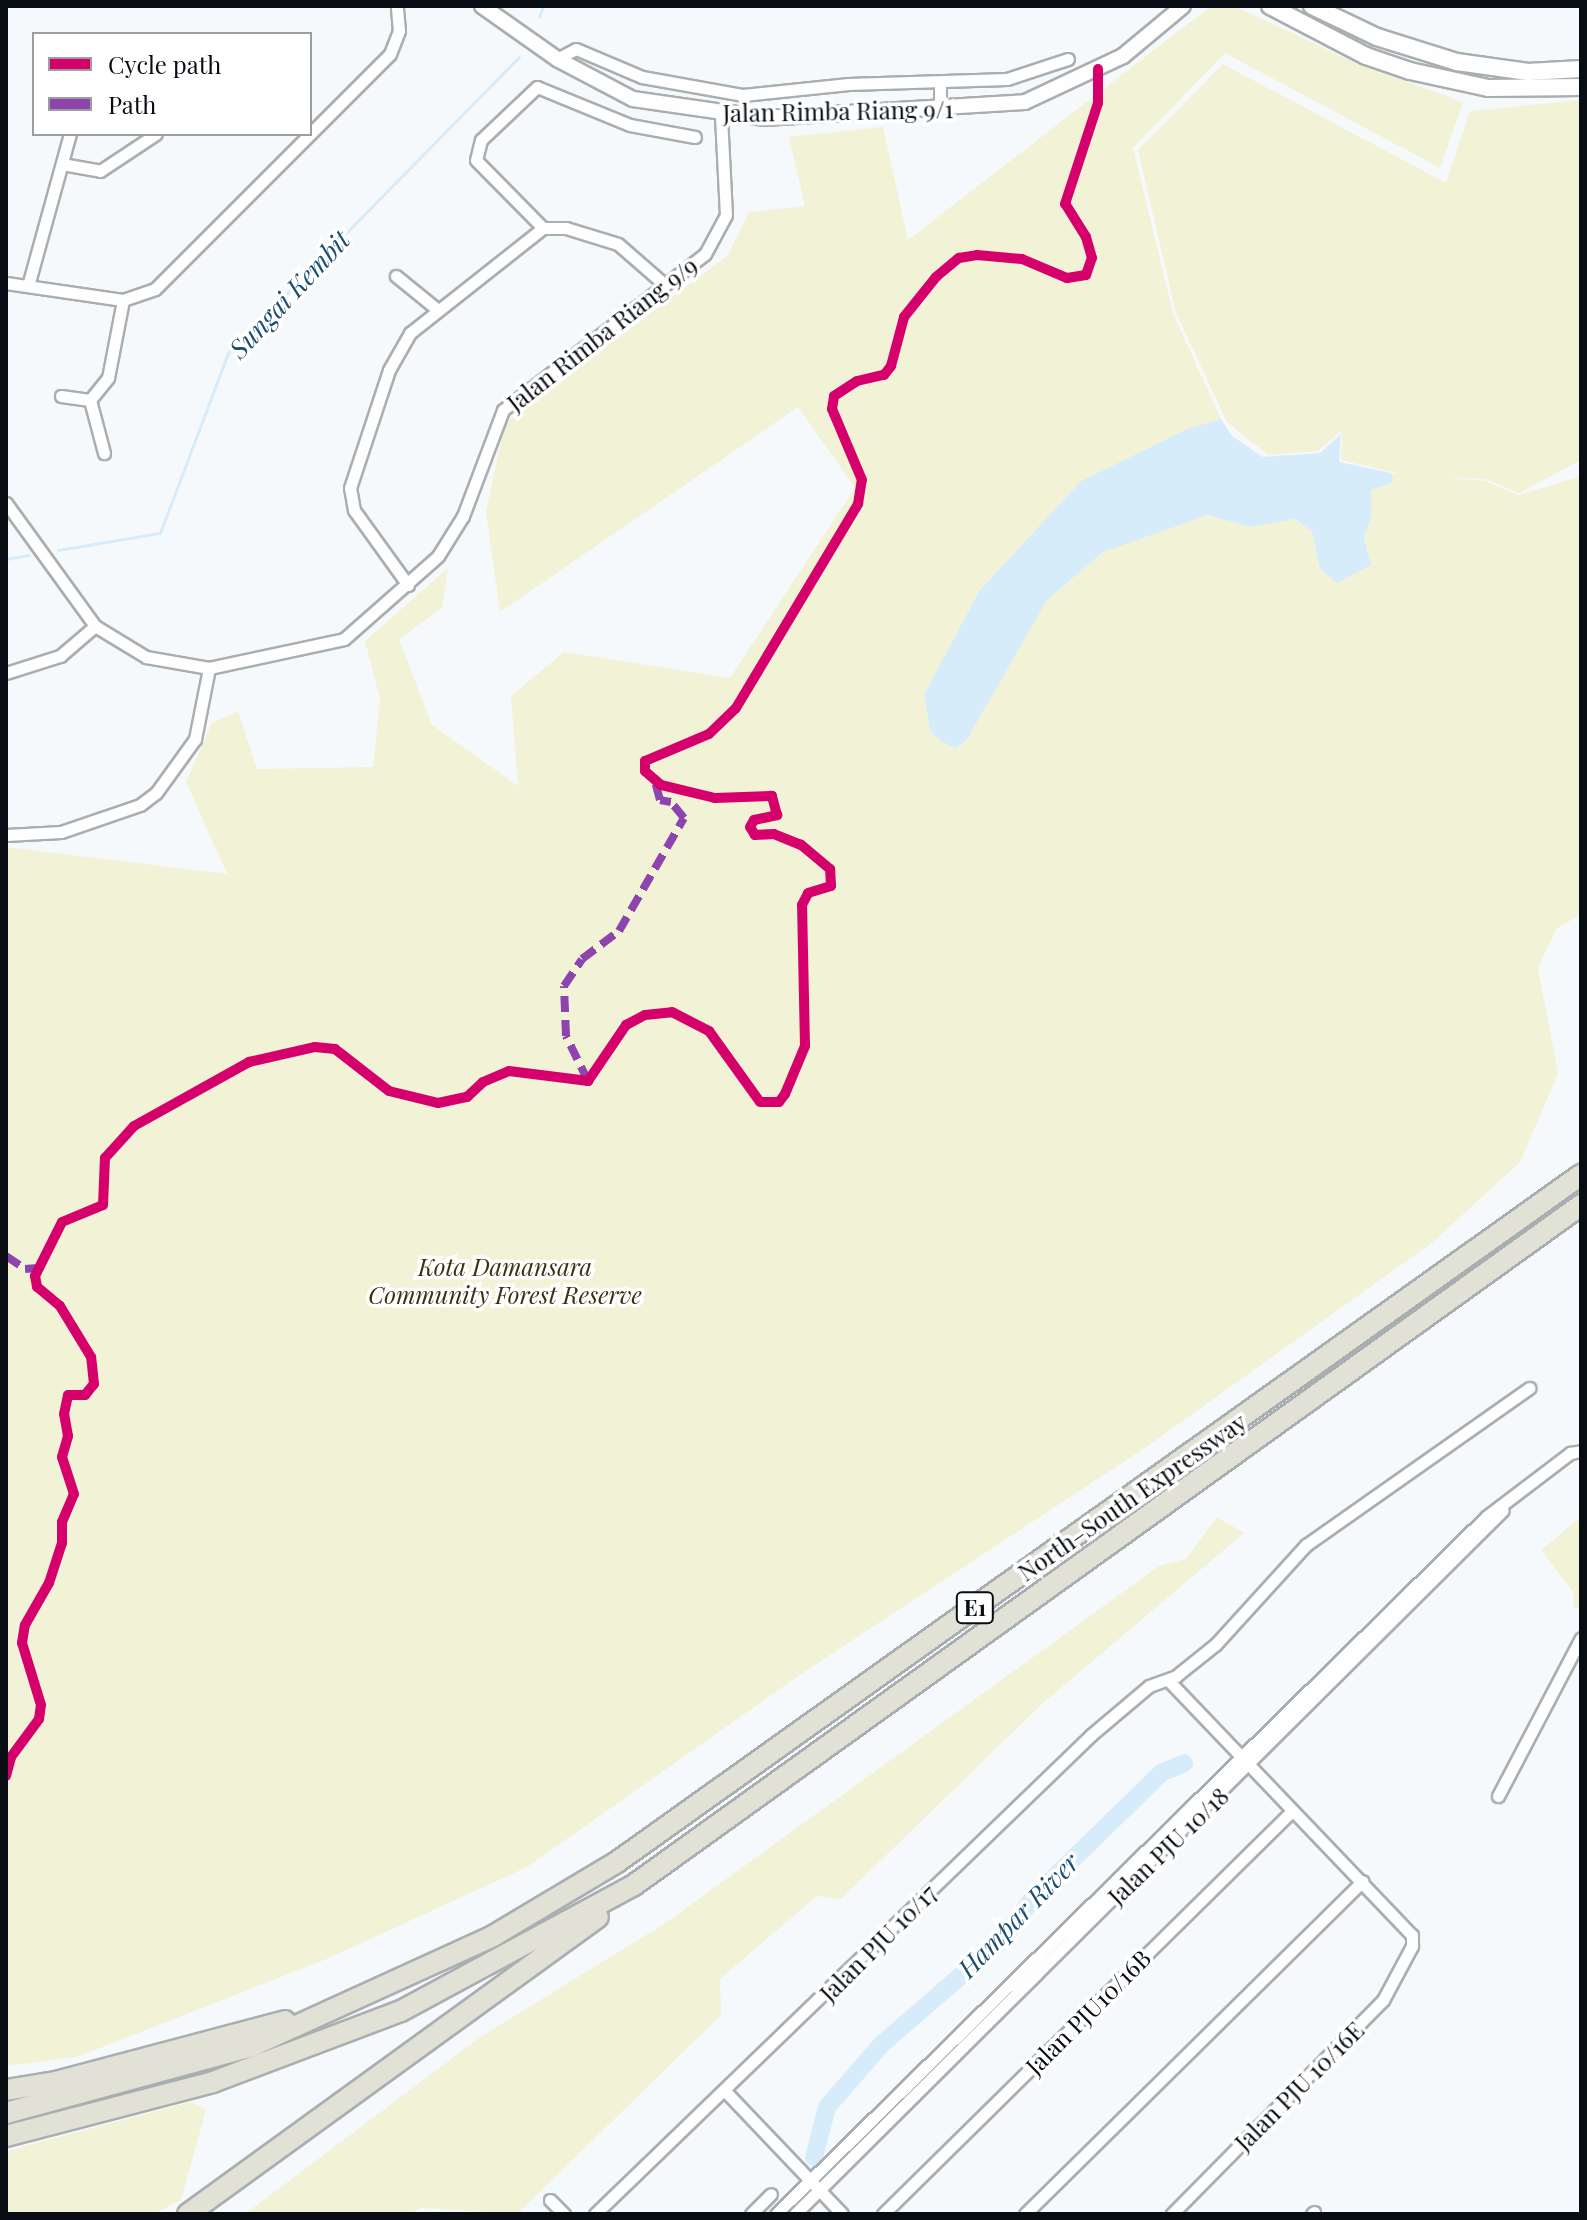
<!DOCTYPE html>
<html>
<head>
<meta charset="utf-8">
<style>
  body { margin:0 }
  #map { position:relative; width:1587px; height:2220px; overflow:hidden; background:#f6f9fb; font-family:"Playfair Display",serif }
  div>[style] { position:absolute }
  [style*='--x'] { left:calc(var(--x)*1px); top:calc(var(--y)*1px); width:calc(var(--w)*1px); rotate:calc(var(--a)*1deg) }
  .green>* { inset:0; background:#f2f2d6 }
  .water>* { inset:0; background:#d7ecfa }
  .stream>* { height:3px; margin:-1.5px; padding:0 1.5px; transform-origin:1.5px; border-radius:1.5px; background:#d7ecfa }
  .river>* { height:18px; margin:-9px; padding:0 9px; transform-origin:9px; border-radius:9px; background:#d7ecfa }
  .roads { filter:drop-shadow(2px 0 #a9aeb1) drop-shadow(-2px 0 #a9aeb1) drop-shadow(0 2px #a9aeb1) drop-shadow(0 -2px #a9aeb1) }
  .minor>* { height:11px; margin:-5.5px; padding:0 5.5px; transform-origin:5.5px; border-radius:5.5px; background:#fefefe }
  .tertiary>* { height:14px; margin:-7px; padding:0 7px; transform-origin:7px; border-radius:7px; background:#fefefe }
  .secondary>* { height:16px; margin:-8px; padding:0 8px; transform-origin:8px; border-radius:8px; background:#fefefe }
  .motorway>* { height:20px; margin:-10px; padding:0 10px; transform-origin:10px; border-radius:10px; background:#e2e1d5 }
  .quiet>* { height:8px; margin-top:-4px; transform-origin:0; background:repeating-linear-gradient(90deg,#8e44ad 0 16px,transparent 0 24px) }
  .cycleway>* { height:10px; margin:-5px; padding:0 5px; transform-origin:5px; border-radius:5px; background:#d6006c }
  span { translate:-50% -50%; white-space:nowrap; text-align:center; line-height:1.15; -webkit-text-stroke:7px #fff; paint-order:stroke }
  .shield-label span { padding:2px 6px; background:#fff; border:2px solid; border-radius:6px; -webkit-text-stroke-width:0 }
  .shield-label { font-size:22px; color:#070d12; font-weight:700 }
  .street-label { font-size:24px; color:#070d12 }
  .park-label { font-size:24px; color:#353310; font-style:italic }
  .water-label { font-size:26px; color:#1a4f71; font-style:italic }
  .frame { position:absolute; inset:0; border:8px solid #070d12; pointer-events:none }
  .legend { position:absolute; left:32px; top:32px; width:280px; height:104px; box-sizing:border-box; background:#fff; border:2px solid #9c9ea0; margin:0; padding:10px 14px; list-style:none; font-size:24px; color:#070d12 }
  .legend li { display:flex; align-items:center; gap:16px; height:40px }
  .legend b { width:40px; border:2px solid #9c9ea0 }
</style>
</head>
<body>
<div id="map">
  <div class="green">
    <div style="clip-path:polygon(1211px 6px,1234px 6px,1360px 65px,1463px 102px,1440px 168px,1225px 53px,1133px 148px,1173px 313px,1221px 419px,1187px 429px,1081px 481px,979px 591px,924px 695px,930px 731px,1020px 640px,1047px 600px,1103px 552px,1181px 521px,1208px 515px,1250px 527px,1295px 519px,1312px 532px,1320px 569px,1354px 573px,1371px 564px,1364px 538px,1371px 518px,1371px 489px,1393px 483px,1392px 473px,1485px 481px,1519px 495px,1581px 476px,1581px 914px,1556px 929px,1538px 968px,1558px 1073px,1520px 1162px,1433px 1242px,1149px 1445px,804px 1672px,527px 1867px,329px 1958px,77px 2057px,6px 2066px,6px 847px,227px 874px,186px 782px,212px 723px,238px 711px,257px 769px,373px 767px,380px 699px,365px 641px,448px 568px,442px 608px,399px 639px,432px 725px,518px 786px,511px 696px,564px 652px,730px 678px,855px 488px,798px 407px,500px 612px,486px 512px,505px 423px,728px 255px,749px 212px,805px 206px,789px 137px,883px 127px,908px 240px)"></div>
    <div style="clip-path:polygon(1223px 64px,1446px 183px,1470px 111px,1581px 100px,1581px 460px,1519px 493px,1485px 479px,1410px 476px,1341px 460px,1342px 430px,1318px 451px,1268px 455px,1227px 422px,1176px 313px,1138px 150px)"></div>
    <div style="clip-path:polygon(1217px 1517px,1244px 1533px,1043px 1703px,841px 1899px,817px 1896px,720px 1979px,721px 2015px,517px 2214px,422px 2208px,407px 2214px,245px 2214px,482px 2036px,664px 1924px,1159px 1566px,1186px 1559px)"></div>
    <div style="clip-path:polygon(1581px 1517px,1581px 1611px,1573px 1606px,1574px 1593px,1541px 1550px)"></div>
    <div style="clip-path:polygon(190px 2102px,206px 2110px,181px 2200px,154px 2214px,6px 2214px,6px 2151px)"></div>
  </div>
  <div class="water">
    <div style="clip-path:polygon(1221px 419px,1232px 436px,1263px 457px,1320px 453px,1341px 434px,1339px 462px,1392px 473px,1393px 483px,1371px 490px,1371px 518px,1364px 538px,1371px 565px,1337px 583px,1320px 569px,1312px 532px,1295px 519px,1250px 527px,1208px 515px,1103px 552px,1047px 600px,966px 741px,955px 748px,941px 741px,930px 731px,924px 695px,979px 591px,1081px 481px,1187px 429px)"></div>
  </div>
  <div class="stream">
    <div style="--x:539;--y:17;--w:12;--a:-70"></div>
    <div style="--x:58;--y:550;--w:103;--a:-9.5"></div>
    <div style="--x:160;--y:533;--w:192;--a:-69.3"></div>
    <div style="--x:228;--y:353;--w:415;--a:-45.5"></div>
    <div style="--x:6;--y:559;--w:23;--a:-10"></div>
  </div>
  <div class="river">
    <div style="--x:814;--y:2157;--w:52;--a:-75.4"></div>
    <div style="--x:827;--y:2107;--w:84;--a:-48.9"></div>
    <div style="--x:882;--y:2044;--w:157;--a:-40.9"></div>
    <div style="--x:1001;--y:1941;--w:54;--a:-53.3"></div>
    <div style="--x:1033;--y:1898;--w:179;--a:-44.3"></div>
    <div style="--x:1161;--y:1773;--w:25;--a:-23"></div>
  </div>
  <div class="roads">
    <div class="minor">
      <div style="--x:557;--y:59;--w:21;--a:-28"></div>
      <div style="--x:576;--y:49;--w:72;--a:23"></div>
      <div style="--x:642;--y:77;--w:103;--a:10.1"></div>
      <div style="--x:743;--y:95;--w:106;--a:-6"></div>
      <div style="--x:848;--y:84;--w:159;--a:-1.8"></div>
      <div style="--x:1007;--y:79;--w:64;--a:-18.2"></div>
      <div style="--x:940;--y:108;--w:25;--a:-90"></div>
      <div style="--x:62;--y:164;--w:39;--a:10"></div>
      <div style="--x:100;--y:171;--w:67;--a:-33.5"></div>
      <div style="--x:543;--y:228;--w:95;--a:-134.6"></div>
      <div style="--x:476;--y:160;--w:21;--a:-76"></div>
      <div style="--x:481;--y:140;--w:77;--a:-43.4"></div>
      <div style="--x:537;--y:87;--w:100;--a:22.2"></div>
      <div style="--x:630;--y:125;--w:66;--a:10.5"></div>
      <div style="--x:396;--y:276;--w:54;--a:39"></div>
      <div style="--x:6;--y:283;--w:118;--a:8.3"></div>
      <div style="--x:123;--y:300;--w:34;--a:-19"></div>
      <div style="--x:155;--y:289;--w:332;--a:-45"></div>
      <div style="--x:390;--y:54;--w:25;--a:-69"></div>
      <div style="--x:399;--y:31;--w:25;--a:-95"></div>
      <div style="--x:28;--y:286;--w:158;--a:-74.6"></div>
      <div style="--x:61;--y:396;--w:29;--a:8"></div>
      <div style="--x:90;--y:400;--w:28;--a:-51"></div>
      <div style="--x:108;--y:378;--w:79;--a:-79.1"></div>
      <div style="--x:90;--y:400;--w:55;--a:75.2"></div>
      <div style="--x:6;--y:503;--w:152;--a:54.1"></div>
      <div style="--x:95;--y:626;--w:60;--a:31.3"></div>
      <div style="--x:146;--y:657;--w:64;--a:9.9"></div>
      <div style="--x:209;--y:668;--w:138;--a:-12.1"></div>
      <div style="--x:344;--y:639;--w:125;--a:-41.4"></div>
      <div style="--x:438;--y:556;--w:47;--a:-58"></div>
      <div style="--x:463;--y:516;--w:113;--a:-69.3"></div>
      <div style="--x:503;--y:410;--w:255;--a:-37.7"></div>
      <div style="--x:705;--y:254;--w:44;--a:-61.7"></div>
      <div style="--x:726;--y:215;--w:100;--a:-92.9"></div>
      <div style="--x:408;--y:585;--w:92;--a:-125.8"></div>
      <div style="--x:354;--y:510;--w:22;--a:-100"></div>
      <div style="--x:350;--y:488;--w:124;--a:-71.7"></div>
      <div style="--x:389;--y:370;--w:43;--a:-60.4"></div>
      <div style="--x:410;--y:333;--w:169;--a:-38.3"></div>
      <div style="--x:543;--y:228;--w:23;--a:0"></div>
      <div style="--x:566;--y:228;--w:54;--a:17.1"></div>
      <div style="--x:618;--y:244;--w:62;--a:41.1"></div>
      <div style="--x:6;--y:673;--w:57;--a:-17.5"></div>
      <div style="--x:60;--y:656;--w:46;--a:-40.6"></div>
      <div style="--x:6;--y:835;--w:55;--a:-3.1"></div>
      <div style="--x:61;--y:832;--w:83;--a:-18.9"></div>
      <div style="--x:140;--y:805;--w:20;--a:-37"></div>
      <div style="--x:156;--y:793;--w:67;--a:-54.2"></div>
      <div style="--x:195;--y:739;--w:72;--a:-78.8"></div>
      <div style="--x:1168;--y:1680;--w:353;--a:46.3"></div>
      <div style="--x:1412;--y:1935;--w:11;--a:90"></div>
      <div style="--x:1412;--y:1946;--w:61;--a:118.2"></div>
      <div style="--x:1383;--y:2000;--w:301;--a:134.6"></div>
      <div style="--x:1498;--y:1796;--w:178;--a:-62.3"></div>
      <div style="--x:726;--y:2092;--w:168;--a:46.4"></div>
      <div style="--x:550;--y:2200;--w:20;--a:45"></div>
      <div style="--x:595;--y:2214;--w:690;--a:-44"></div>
      <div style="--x:1091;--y:1735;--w:76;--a:-40.2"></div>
      <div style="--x:1149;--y:1686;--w:29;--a:-20"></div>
      <div style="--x:1176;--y:1676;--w:51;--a:-38.7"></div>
      <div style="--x:1216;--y:1644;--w:134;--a:-47.7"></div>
      <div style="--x:1306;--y:1545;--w:273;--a:-35.1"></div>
      <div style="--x:751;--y:2214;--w:28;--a:-45"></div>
      <div style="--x:776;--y:2214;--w:995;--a:-44.47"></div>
      <div style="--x:1486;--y:1517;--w:106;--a:-37.3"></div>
      <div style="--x:1570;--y:1453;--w:11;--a:-10"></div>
      <div style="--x:795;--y:2214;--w:998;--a:-44.84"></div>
      <div style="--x:883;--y:2214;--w:574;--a:-44.58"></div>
      <div style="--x:1025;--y:2214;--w:474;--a:-44.6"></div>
      <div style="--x:1312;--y:2214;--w:3;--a:-45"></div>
    </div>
    <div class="tertiary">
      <div style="--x:482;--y:6;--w:92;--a:35.2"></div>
      <div style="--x:557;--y:59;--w:86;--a:27.8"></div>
      <div style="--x:633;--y:99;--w:133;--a:8.2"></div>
      <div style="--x:765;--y:118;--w:260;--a:-3.5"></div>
      <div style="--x:1025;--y:102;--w:108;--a:-25.1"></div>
      <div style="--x:1123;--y:56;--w:78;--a:-39.8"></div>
    </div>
    <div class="secondary">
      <div style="--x:1270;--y:6;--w:108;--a:27.5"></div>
      <div style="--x:1366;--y:56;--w:46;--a:18.8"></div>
      <div style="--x:1410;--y:71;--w:80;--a:12.3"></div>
      <div style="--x:1488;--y:88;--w:93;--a:-0.6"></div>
      <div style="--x:1312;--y:6;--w:72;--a:25.5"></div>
      <div style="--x:1377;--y:37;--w:84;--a:17.4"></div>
      <div style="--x:1457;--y:62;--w:72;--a:8"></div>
      <div style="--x:1528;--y:72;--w:53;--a:-3.2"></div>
    </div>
    <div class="motorway">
      <div style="--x:6;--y:2090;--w:51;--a:-9.1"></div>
      <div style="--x:56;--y:2082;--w:237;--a:-14.9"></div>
      <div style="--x:6;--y:2113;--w:255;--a:-15.2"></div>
      <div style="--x:252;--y:2046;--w:265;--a:-24.5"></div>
      <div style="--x:493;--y:1936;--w:144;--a:-30.8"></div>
      <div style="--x:617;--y:1862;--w:1184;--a:-35.48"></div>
      <div style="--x:6;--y:2136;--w:214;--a:-14.6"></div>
      <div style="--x:213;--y:2082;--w:201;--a:-20.7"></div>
      <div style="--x:401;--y:2011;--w:265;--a:-28.4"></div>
      <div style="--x:634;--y:1885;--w:1166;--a:-35.68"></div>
      <div style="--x:188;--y:2214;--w:506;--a:-35.92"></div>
    </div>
  </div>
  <div class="quiet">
    <div style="--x:588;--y:1081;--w:50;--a:-116.1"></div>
    <div style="--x:566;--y:1036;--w:50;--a:-92.3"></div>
    <div style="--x:564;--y:986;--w:32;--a:-56"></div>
    <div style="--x:582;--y:959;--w:46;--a:-37.1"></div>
    <div style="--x:619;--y:931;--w:130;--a:-60.1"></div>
    <div style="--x:684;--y:818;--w:21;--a:-129"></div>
    <div style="--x:671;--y:802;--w:11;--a:-170"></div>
    <div style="--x:660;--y:800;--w:20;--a:-105"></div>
    <div style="--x:6;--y:1256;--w:23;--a:34"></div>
    <div style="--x:25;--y:1269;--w:13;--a:-4"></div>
  </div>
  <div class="cycleway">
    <div style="--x:6;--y:1776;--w:20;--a:-75"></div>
    <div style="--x:11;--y:1757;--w:47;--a:-53.6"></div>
    <div style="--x:39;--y:1719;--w:14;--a:-82"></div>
    <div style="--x:41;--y:1705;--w:65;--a:-107"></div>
    <div style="--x:22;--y:1643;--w:18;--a:-81"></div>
    <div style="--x:25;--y:1625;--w:48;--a:-60.3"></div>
    <div style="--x:49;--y:1583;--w:42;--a:-72"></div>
    <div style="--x:62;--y:1543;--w:21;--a:-90"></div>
    <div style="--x:62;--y:1522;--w:30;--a:-67"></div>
    <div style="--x:74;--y:1494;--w:39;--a:-108"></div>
    <div style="--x:62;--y:1457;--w:22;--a:-74"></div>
    <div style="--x:68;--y:1436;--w:22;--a:-100"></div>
    <div style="--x:64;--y:1414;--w:19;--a:-78"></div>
    <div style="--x:68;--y:1395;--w:17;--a:0"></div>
    <div style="--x:85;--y:1395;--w:14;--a:-51"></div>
    <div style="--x:94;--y:1384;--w:27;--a:-96"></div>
    <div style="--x:91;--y:1357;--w:60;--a:-121.3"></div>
    <div style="--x:60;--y:1306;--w:30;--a:-140"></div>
    <div style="--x:37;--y:1287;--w:11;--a:-100"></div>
    <div style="--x:35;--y:1276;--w:60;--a:-63.4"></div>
    <div style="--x:62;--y:1222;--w:44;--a:-22.5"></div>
    <div style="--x:103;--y:1205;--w:47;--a:-87.6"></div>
    <div style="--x:105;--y:1158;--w:43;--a:-47.8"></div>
    <div style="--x:134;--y:1126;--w:132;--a:-29.1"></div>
    <div style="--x:249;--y:1062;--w:68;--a:-12.8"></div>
    <div style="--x:315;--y:1047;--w:20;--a:6"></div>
    <div style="--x:335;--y:1049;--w:68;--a:37.9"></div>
    <div style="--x:389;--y:1091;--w:50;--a:13.8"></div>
    <div style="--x:438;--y:1103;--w:30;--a:-12"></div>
    <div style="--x:467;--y:1097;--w:22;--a:-43"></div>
    <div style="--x:483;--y:1082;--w:28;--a:-23"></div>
    <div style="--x:509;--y:1071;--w:80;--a:7.2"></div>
    <div style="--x:588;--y:1081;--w:68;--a:-55.8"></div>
    <div style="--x:626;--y:1025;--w:21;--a:-28"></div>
    <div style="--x:645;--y:1015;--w:27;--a:-6"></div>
    <div style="--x:672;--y:1012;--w:42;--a:27.2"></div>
    <div style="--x:709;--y:1031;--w:87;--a:54.3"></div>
    <div style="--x:760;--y:1102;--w:19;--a:0"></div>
    <div style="--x:779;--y:1102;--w:10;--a:-53"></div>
    <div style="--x:785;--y:1094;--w:52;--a:-67.4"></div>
    <div style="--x:805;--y:1046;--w:141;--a:-91.2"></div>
    <div style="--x:802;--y:905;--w:13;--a:-63"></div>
    <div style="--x:808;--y:893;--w:24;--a:-17"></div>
    <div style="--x:831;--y:886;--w:17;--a:-93"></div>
    <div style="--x:830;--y:869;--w:38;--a:-140"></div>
    <div style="--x:801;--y:845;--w:29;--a:-158"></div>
    <div style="--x:774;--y:834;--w:19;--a:177"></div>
    <div style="--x:755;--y:835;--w:9;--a:-122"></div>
    <div style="--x:750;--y:827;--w:8;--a:-60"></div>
    <div style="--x:754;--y:820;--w:24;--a:-12"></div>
    <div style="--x:777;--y:815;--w:20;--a:-105"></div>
    <div style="--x:772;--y:796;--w:57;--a:178"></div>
    <div style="--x:715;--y:798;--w:56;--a:-166.5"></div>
    <div style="--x:661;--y:785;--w:21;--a:-139"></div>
    <div style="--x:645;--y:771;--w:10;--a:-90"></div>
    <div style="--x:645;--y:761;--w:69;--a:-22.9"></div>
    <div style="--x:709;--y:734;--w:37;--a:-44"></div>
    <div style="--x:736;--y:708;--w:238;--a:-59.1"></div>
    <div style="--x:858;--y:504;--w:24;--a:-81"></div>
    <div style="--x:862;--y:480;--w:77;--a:-112.9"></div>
    <div style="--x:832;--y:409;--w:13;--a:-81"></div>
    <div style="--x:834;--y:396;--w:27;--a:-33"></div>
    <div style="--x:857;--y:381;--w:28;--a:-13"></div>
    <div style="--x:884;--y:375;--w:11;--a:-52"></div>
    <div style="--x:891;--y:366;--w:51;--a:-75.1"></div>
    <div style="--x:904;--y:317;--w:51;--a:-51.3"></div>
    <div style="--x:936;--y:277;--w:30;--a:-40"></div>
    <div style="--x:959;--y:258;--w:18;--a:-9"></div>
    <div style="--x:977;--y:255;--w:45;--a:5.1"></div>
    <div style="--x:1022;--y:259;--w:49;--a:22.9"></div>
    <div style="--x:1067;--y:278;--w:19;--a:-9"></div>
    <div style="--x:1086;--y:275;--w:18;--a:-71"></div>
    <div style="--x:1092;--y:258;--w:22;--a:-106"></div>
    <div style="--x:1086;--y:237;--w:39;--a:-122"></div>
    <div style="--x:1065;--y:204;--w:106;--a:-71.9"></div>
    <div style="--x:1098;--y:103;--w:34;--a:-90"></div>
  </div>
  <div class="shield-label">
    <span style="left:975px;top:1608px">E1</span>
  </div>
  <div class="street-label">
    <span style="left:838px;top:111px;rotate:-1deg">Jalan Rimba Riang 9/1</span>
    <span style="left:602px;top:334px;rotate:-38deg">Jalan Rimba Riang 9/9</span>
    <span style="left:1132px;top:1497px;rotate:-35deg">North–South Expressway</span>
    <span style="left:1168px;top:1846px;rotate:-44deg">Jalan PJU 10/18</span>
    <span style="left:878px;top:1943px;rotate:-45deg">Jalan PJU 10/17</span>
    <span style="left:1088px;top:2012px;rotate:-45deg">Jalan PJU10/16B</span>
    <span style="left:1299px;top:2086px;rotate:-45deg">Jalan PJU 10/16E</span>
  </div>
  <div class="park-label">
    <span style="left:505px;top:1281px">Kota Damansara<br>Community Forest Reserve</span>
  </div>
  <div class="water-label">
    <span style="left:289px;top:294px;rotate:-47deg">Sungai Kembit</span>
    <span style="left:1018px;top:1915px;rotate:-46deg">Hampar River</span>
  </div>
  <div class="frame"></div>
  <ul class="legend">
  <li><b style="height:10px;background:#d6006c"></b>Cycle path</li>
  <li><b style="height:10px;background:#8e44ad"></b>Path</li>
  </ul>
</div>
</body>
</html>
